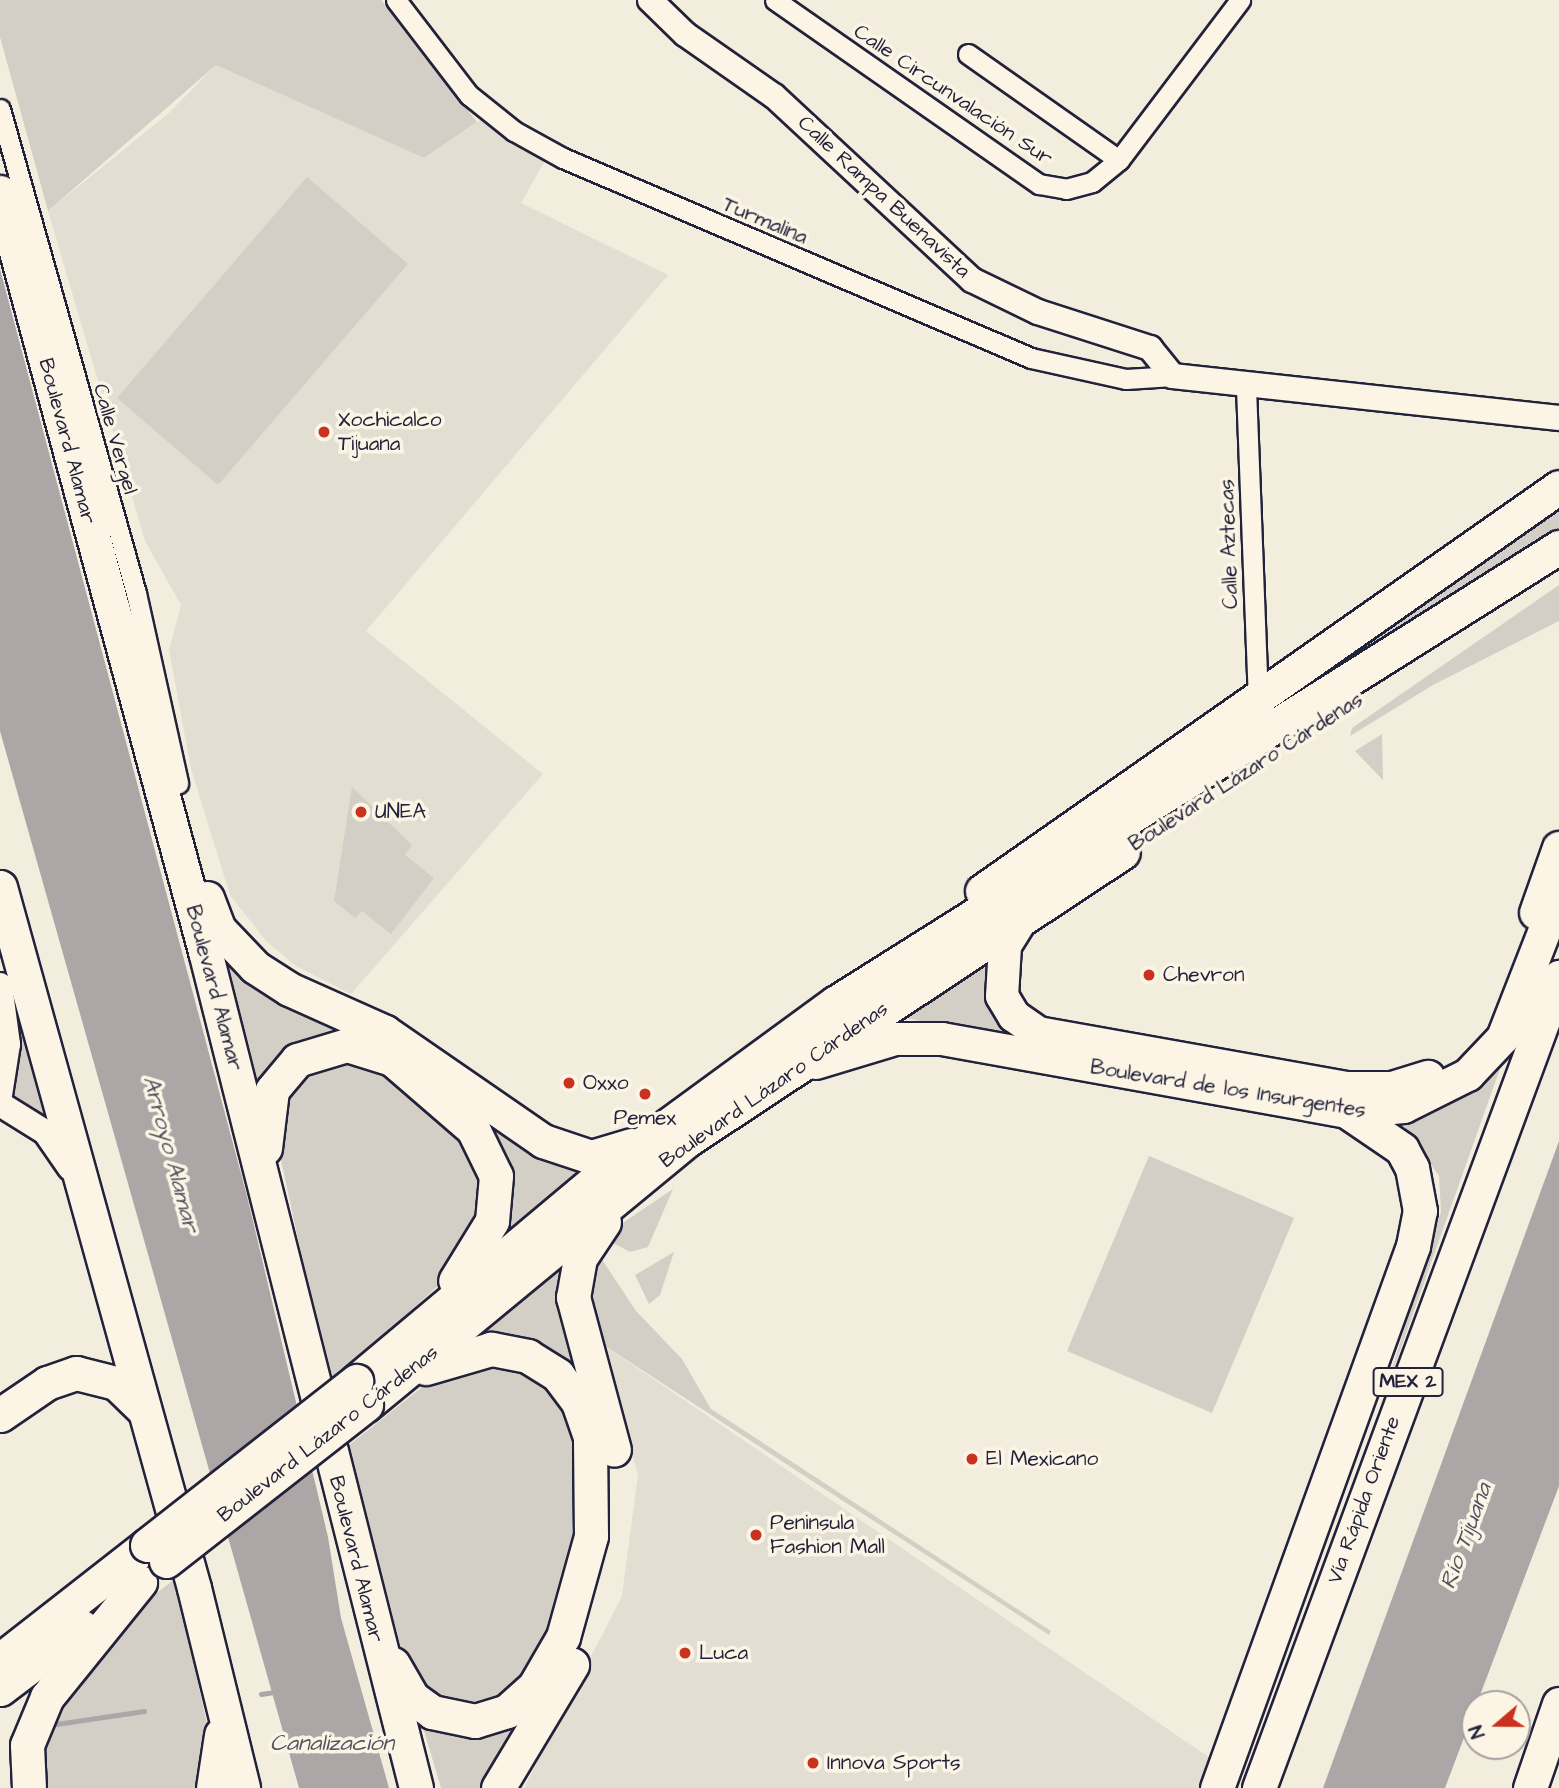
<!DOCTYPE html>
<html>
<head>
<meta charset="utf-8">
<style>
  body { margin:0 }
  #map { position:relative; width:1559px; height:1788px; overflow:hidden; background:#f3edde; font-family:"Architects Daughter",sans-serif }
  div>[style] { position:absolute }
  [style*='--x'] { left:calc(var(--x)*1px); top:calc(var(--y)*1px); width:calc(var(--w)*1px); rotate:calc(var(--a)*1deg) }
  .built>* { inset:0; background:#e3ded2 }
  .green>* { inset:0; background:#d4cfc6 }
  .water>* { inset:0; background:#aca7a6 }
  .stream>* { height:5px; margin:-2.5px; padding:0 2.5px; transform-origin:2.5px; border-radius:2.5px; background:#aca7a6 }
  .roads { filter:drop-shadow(2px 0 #22223b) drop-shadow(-2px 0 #22223b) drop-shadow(0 2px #22223b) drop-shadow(0 -2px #22223b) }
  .minor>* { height:19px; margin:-9.5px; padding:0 9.5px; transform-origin:9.5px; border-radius:9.5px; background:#fcf5e5 }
  .tertiary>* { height:24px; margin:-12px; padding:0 12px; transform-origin:12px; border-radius:12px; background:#fcf5e5 }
  .primary>* { height:32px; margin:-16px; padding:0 16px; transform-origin:16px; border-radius:16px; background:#fcf5e5 }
  .trunk>* { height:33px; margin:-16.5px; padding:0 16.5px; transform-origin:16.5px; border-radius:16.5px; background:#fcf5e5 }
  .bridges { filter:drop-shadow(2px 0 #22223b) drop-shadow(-2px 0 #22223b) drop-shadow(0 2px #22223b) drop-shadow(0 -2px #22223b) }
  .trunk-bridge>* { height:33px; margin:-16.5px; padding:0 16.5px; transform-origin:16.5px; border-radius:16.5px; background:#fcf5e5 }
  .dots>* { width:19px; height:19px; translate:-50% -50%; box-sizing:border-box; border:4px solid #fcf5e5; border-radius:50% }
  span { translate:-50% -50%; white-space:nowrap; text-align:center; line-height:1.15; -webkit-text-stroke:7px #fcf5e5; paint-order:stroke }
  .shield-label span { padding:2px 5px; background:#fcf5e5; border:2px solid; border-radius:5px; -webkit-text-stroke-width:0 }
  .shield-label { font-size:19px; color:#22223b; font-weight:700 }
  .street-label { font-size:21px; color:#22223b }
  .poi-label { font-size:21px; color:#22223b }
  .left { translate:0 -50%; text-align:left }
  .water-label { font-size:23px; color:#525160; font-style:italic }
  .north { position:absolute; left:1461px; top:1690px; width:70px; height:70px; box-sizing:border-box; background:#fcf5e5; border:2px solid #a5a1a1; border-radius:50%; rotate:250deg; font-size:19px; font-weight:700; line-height:28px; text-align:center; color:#22223b }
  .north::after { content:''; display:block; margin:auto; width:24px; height:32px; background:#c8321e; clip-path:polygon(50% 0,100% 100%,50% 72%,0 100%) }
</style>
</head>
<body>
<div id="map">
  <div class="built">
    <div style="clip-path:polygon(216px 65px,424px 158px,494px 111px,548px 155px,521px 203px,668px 275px,366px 631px,543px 774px,351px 994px,296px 966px,267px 942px,230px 895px,191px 769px,169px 650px,181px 605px,145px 541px,48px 211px,169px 113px)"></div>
    <div style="clip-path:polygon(599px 1342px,1238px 1777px,1234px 1788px,524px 1788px,622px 1596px,638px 1474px)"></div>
  </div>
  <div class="green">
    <div style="clip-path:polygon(0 0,381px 0,477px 122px,424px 158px,216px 65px,48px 211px,0 37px)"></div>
    <div style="clip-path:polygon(307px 177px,408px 264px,218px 485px,117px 398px)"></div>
    <div style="clip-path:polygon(1559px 502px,1559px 530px,1347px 676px,1263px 716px)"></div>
    <div style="clip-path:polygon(1559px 585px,1559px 621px,1433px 685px,1350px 736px,1352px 728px)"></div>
    <div style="clip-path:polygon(1382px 734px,1383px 780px,1355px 751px)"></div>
    <div style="clip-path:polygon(352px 787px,412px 845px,405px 855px,434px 878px,391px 934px,362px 911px,355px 918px,334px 901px)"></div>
    <div style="clip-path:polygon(0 917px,60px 1135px,5px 1102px,15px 1085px,19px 1051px)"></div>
    <div style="clip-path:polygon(211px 929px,589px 1164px,495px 1249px,507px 1178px,343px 1036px,259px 1114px)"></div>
    <div style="clip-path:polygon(984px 962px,988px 991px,1025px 1043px,896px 1016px)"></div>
    <div style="clip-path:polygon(1507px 1049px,1382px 1401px,1441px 1212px,1439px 1176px,1399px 1119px,1443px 1107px,1480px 1084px)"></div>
    <div style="clip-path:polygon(369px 1056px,464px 1127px,489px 1191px,459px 1267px,329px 1384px,274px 1127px,297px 1072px)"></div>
    <div style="clip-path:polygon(1149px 1156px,1294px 1218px,1212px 1413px,1067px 1351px)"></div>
    <div style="clip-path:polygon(673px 1189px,648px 1247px,630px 1252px,602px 1237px)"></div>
    <div style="clip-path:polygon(573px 1248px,610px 1471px,609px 1531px,602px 1572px,580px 1640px,490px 1788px,441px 1788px,417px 1707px,472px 1728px,587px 1612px,593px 1592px,606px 1531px,607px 1472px,600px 1420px,581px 1378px,555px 1351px,514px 1337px,461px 1341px)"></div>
    <div style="clip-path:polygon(597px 1252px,636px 1311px,682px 1359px,711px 1409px,1051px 1631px,1049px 1635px,599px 1342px,587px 1309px)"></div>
    <div style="clip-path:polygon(674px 1252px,660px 1295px,649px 1304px,635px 1275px)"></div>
    <div style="clip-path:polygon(480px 1358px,553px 1377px,589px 1476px,569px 1604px,509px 1701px,445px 1707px,403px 1666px,343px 1450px,431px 1380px)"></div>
    <div style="clip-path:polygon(175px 1579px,211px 1742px,200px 1788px,39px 1788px,37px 1756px,53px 1713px,133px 1611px)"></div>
  </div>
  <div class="water">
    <div style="clip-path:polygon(0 269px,247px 1196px,328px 1537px,341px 1618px,389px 1788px,299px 1788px,0 731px)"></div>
    <div style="clip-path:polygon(1559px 1141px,1559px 1486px,1445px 1788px,1323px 1788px)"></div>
  </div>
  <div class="stream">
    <div style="--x:261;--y:1694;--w:18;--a:-9"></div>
    <div style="--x:56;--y:1724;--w:89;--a:-8.4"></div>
  </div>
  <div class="roads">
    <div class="minor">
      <div style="--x:396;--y:0;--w:120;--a:52.5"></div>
      <div style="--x:469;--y:95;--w:58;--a:38.7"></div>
      <div style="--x:514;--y:131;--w:56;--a:28.9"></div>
      <div style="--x:563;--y:158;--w:509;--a:23.14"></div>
      <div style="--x:1031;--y:358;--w:97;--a:12.5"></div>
      <div style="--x:1126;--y:379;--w:47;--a:-3.7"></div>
      <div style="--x:775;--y:0;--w:322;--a:34.9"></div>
      <div style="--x:1039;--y:184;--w:27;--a:10"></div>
      <div style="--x:1066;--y:189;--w:27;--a:-15"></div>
      <div style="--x:1092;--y:182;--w:35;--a:-39"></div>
      <div style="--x:1119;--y:160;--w:201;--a:-52.9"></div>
      <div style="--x:968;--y:54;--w:184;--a:35.1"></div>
      <div style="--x:0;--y:109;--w:503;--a:74.31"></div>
      <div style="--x:136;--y:593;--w:195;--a:77.5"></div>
      <div style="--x:1246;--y:388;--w:311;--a:87.8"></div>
    </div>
    <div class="tertiary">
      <div style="--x:650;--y:0;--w:49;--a:44.2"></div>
      <div style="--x:685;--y:34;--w:108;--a:34.9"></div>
      <div style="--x:774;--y:96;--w:270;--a:42.9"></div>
      <div style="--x:972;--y:280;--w:73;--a:25.9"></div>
      <div style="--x:1038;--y:312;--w:118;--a:17.8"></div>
      <div style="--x:1150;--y:348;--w:36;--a:51"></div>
      <div style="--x:1173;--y:376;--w:388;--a:6.2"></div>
      <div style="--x:0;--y:985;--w:60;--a:82.3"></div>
      <div style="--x:8;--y:1044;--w:52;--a:98.9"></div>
      <div style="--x:0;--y:1104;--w:53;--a:31.9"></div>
      <div style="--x:45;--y:1132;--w:44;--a:55.2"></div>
    </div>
    <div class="primary">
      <div style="--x:1536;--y:913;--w:69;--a:-70.5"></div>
      <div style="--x:1021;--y:920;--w:31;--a:122"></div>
      <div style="--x:1005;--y:946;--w:50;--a:93.4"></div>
      <div style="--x:1002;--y:996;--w:23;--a:59"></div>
      <div style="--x:1014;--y:1016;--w:29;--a:35"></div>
      <div style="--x:1038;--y:1033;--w:315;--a:10.1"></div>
      <div style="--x:1348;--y:1088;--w:44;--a:0"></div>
      <div style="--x:1392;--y:1088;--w:38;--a:-17"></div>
      <div style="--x:816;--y:1063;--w:83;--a:-16.9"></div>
      <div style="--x:895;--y:1039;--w:47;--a:0"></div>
      <div style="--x:942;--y:1039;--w:413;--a:10.2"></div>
      <div style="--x:1348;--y:1112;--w:56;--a:-5.1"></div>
      <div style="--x:1404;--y:1107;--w:72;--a:-26.6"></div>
      <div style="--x:1468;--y:1075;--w:51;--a:-46.6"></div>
      <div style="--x:1503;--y:1038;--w:155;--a:-68.7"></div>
    </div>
    <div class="trunk">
      <div style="--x:0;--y:192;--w:786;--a:74.89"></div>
      <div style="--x:205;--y:951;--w:863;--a:75.85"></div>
      <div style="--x:0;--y:887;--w:727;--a:74.53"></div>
      <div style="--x:194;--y:1588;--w:206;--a:76.2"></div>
      <div style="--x:982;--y:891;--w:704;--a:-35"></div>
      <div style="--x:207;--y:898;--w:33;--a:69"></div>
      <div style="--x:219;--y:929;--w:52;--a:46.5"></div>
      <div style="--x:255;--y:967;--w:40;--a:32.9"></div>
      <div style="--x:289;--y:989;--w:105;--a:24.1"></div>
      <div style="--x:385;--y:1032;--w:192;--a:34.6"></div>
      <div style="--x:543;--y:1141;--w:51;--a:18.4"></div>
      <div style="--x:591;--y:1157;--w:42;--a:-16.7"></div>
      <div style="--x:265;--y:1148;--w:58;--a:-83.1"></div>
      <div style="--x:272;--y:1090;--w:39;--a:-50"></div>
      <div style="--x:297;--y:1060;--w:52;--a:-16.7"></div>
      <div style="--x:347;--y:1045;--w:47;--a:17.3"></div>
      <div style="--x:392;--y:1059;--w:107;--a:40.8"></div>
      <div style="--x:473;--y:1129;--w:52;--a:63.9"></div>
      <div style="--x:496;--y:1176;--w:45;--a:95.1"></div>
      <div style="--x:492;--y:1221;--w:70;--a:121.7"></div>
      <div style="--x:604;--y:1222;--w:43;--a:123.7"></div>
      <div style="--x:580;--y:1258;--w:40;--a:100"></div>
      <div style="--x:573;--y:1297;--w:158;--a:75"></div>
      <div style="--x:356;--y:1381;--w:339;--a:-40"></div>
      <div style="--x:616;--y:1163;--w:271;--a:-36.2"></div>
      <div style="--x:835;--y:1003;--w:856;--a:-32.2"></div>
      <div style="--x:366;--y:1405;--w:418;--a:-39.5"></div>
      <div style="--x:689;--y:1139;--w:520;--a:-33.48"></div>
      <div style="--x:0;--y:1415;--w:57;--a:-34.2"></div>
      <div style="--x:47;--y:1383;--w:31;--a:-19"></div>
      <div style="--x:76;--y:1373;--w:41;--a:14"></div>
      <div style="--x:116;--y:1383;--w:39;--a:44"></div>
      <div style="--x:0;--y:1660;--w:187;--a:-38"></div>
      <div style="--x:393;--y:1664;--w:39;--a:60"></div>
      <div style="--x:413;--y:1698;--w:24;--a:36"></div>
      <div style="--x:432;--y:1712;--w:44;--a:11.8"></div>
      <div style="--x:475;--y:1721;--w:34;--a:-17"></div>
      <div style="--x:507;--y:1711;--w:36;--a:-42"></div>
      <div style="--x:534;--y:1687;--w:58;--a:-59.9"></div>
      <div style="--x:563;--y:1637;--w:105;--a:-74.5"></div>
      <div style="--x:591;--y:1536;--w:99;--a:-90.6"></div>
      <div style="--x:590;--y:1437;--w:37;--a:-109"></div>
      <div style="--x:578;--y:1402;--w:34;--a:-127"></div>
      <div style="--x:558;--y:1375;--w:36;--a:-148"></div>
      <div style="--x:528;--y:1356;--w:38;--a:-169"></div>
      <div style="--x:491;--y:1349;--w:68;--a:163.7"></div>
      <div style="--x:0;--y:1689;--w:103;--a:-37.1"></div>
      <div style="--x:29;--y:1788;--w:43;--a:-92.7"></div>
      <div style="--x:27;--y:1745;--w:52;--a:-67.4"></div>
      <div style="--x:47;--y:1697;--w:148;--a:-51"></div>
      <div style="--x:213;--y:1788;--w:54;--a:-81.4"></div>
      <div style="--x:498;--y:1788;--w:144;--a:-59"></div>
      <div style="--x:1217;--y:1788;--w:576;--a:-70.12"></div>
      <div style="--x:1413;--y:1246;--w:36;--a:-79"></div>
      <div style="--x:1420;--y:1211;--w:44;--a:-100.5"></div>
      <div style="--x:1412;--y:1168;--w:21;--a:-118"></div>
      <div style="--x:1402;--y:1149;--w:65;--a:-145.6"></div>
      <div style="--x:1259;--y:1788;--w:865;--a:-69.7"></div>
      <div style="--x:1530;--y:1788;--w:89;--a:-71"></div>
    </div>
  </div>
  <div class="bridges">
    <div class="trunk-bridge">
      <div style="--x:147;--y:1545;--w:266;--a:-38.1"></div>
      <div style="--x:166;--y:1561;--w:254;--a:-38"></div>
    </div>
  </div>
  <div class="dots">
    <div style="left:324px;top:432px;background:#c8321e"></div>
    <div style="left:361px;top:812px;background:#c8321e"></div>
    <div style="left:1149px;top:975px;background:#c8321e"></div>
    <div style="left:569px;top:1083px;background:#c8321e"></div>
    <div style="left:645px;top:1094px;background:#c8321e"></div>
    <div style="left:972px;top:1459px;background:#c8321e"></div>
    <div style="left:756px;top:1535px;background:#c8321e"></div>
    <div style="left:685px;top:1653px;background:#c8321e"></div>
    <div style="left:813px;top:1763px;background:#c8321e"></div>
  </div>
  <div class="shield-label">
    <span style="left:1408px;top:1382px">MEX 2</span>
  </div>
  <div class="street-label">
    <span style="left:953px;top:95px;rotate:34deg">Calle Circunvalación Sur</span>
    <span style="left:884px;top:197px;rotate:43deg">Calle Rampa Buenavista</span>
    <span style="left:765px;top:221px;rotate:23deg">Turmalina</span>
    <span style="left:115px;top:439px;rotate:74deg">Calle Vergel</span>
    <span style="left:67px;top:441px;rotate:75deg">Boulevard Alamar</span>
    <span style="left:1229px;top:544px;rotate:-92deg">Calle Aztecas</span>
    <span style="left:1246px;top:772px;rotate:-33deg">Boulevard Lázaro Cárdenas</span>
    <span style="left:214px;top:988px;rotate:75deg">Boulevard Alamar</span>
    <span style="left:774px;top:1085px;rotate:-35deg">Boulevard Lázaro Cárdenas</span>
    <span style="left:1228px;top:1089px;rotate:9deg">Boulevard de los Insurgentes</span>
    <span style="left:328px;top:1434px;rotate:-38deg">Boulevard Lázaro Cárdenas</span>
    <span style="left:1364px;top:1500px;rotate:-70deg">Vía Rápida Oriente</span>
    <span style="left:356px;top:1559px;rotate:76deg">Boulevard Alamar</span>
  </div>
  <div class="poi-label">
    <span class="left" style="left:338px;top:432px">Xochicalco<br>Tijuana</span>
    <span class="left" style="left:375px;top:812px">UNEA</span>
    <span class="left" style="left:1163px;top:975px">Chevron</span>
    <span class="left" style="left:583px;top:1083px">Oxxo</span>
    <span style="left:645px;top:1118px">Pemex</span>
    <span class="left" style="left:986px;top:1459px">El Mexicano</span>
    <span class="left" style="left:770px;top:1535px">Peninsula<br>Fashion Mall</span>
    <span class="left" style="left:699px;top:1653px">Luca</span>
    <span class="left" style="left:827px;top:1763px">Innova Sports</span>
  </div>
  <div class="water-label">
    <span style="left:171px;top:1154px;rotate:75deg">Arroyo Alamar</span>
    <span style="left:1466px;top:1536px;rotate:-70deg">Río Tijuana</span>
    <span style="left:332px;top:1743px">Canalización</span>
  </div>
  <div class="north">N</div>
</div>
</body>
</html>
